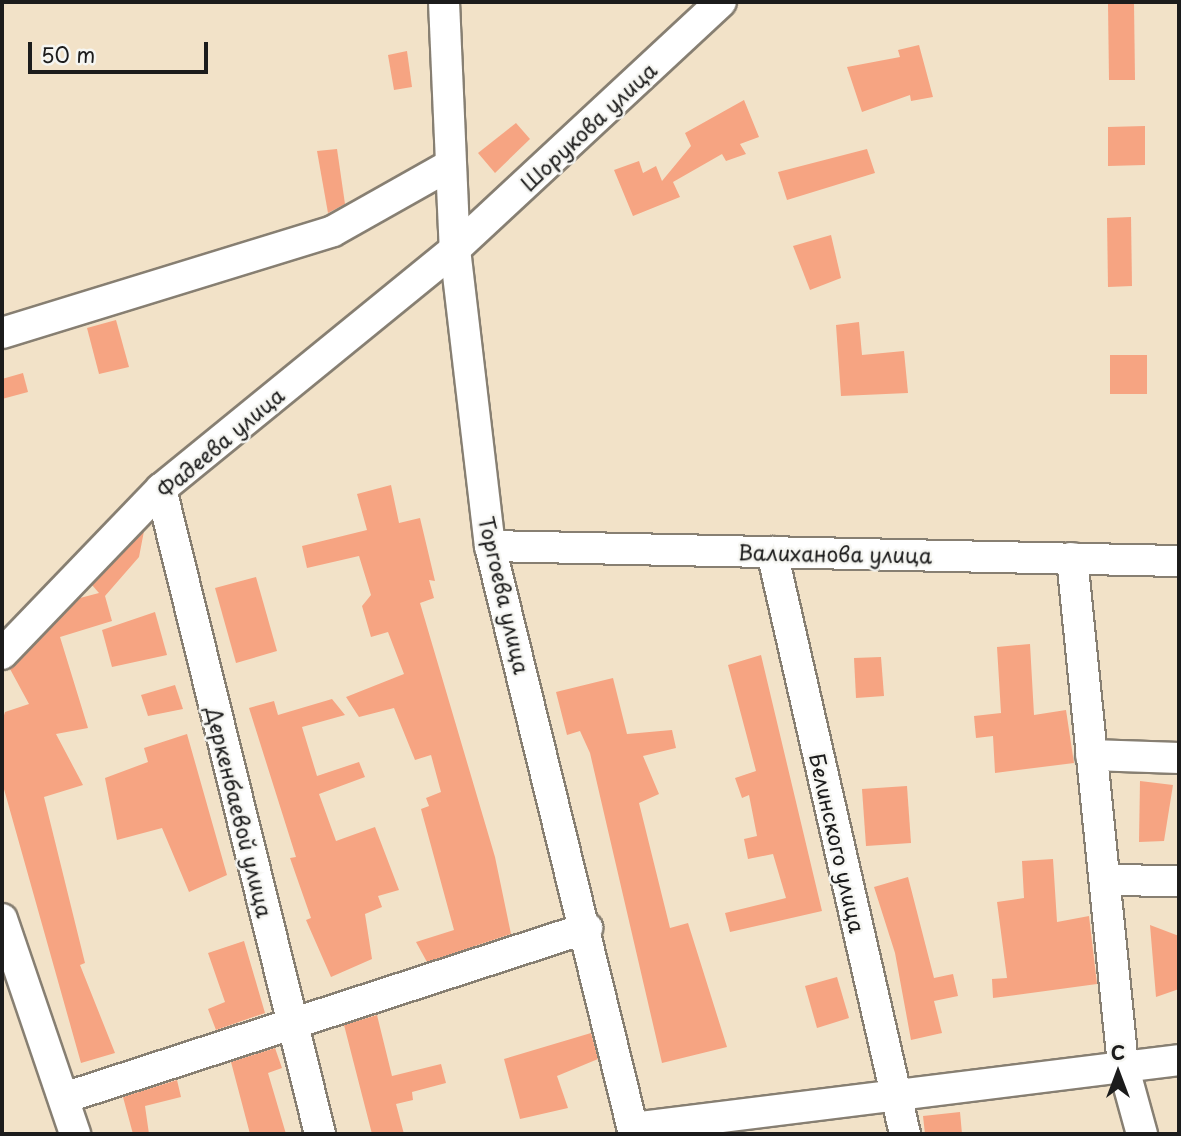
<!DOCTYPE html>
<html>
<head>
<meta charset="utf-8">
<style>
  body { margin:0 }
  #map { position:relative; width:1181px; height:1136px; overflow:hidden; background:#f2e2c8; font-family:"Playpen Sans",sans-serif }
  div>[style] { position:absolute }
  [style*='--x'] { left:calc(var(--x)*1px); top:calc(var(--y)*1px); width:calc(var(--w)*1px); rotate:calc(var(--a)*1deg) }
  .building>* { inset:0; background:#f6a482 }
  .roads { filter:drop-shadow(2px 0 #877f72) drop-shadow(-2px 0 #877f72) drop-shadow(0 2px #877f72) drop-shadow(0 -2px #877f72) }
  .minor>* { height:30px; margin:-15px; padding:0 15px; transform-origin:15px; border-radius:15px; background:#fff }
  span { translate:-50% -50%; white-space:nowrap; text-align:center; line-height:1.15; -webkit-text-stroke:5px #f6f6f2; paint-order:stroke }
  .street-label { font-size:21px; color:#1c1c1c }
  .frame { position:absolute; inset:0; border:4px solid #1c1c1c; pointer-events:none }
  .north { position:absolute; left:1083px; top:1038px; width:70px; height:70px; -webkit-text-stroke:5px #f6f6f2; paint-order:stroke; rotate:0deg; font-size:19px; font-weight:700; line-height:28px; text-align:center; color:#1c1c1c }
  .north::after { content:''; display:block; margin:auto; width:24px; height:32px; background:#1c1c1c; clip-path:polygon(50% 0,100% 100%,50% 72%,0 100%) }
  .scale { position:absolute; left:28px; top:42px; width:180px; height:32px; box-sizing:border-box; border:4px solid #1c1c1c; border-top:0; padding-left:9px; font-size:21px; line-height:24px; white-space:nowrap; color:#1c1c1c; -webkit-text-stroke:5px #f6f6f2; paint-order:stroke }
</style>
</head>
<body>
<div id="map">
  <div class="building">
    <div style="clip-path:polygon(1134px 3px,1135px 80px,1109px 80px,1108px 4px)"></div>
    <div style="clip-path:polygon(919px 45px,933px 97px,911px 101px,910px 95px,862px 112px,847px 67px,900px 57px,898px 50px)"></div>
    <div style="clip-path:polygon(407px 51px,412px 87px,394px 90px,388px 55px)"></div>
    <div style="clip-path:polygon(744px 100px,759px 137px,740px 144px,746px 154px,726px 161px,722px 154px,673px 182px,680px 197px,633px 216px,614px 170px,639px 161px,643px 173px,656px 166px,662px 181px,691px 146px,685px 133px)"></div>
    <div style="clip-path:polygon(516px 123px,530px 139px,495px 173px,478px 153px)"></div>
    <div style="clip-path:polygon(1145px 126px,1145px 165px,1108px 166px,1108px 127px)"></div>
    <div style="clip-path:polygon(337px 149px,345px 204px,328px 213px,317px 151px)"></div>
    <div style="clip-path:polygon(867px 149px,875px 173px,787px 200px,778px 172px)"></div>
    <div style="clip-path:polygon(1131px 217px,1132px 286px,1108px 287px,1107px 218px)"></div>
    <div style="clip-path:polygon(831px 235px,841px 278px,810px 290px,793px 246px)"></div>
    <div style="clip-path:polygon(116px 320px,129px 367px,99px 374px,87px 328px)"></div>
    <div style="clip-path:polygon(859px 322px,862px 355px,904px 351px,908px 393px,841px 396px,836px 325px)"></div>
    <div style="clip-path:polygon(1110px 355px,1147px 355px,1147px 394px,1110px 394px)"></div>
    <div style="clip-path:polygon(23px 373px,28px 392px,2px 399px,2px 379px)"></div>
    <div style="clip-path:polygon(391px 485px,399px 523px,420px 518px,435px 581px,429px 580px,434px 598px,420px 603px,495px 857px,511px 934px,427px 962px,416px 942px,454px 930px,421px 809px,429px 806px,426px 798px,441px 792px,431px 755px,415px 760px,394px 708px,359px 717px,346px 697px,404px 674px,388px 632px,371px 637px,362px 606px,371px 595px,359px 556px,307px 568px,302px 546px,367px 530px,357px 494px)"></div>
    <div style="clip-path:polygon(144px 531px,139px 557px,105px 596px,112px 621px,60px 637px,88px 728px,56px 734px,83px 785px,44px 797px,85px 963px,80px 965px,115px 1053px,81px 1063px,2px 782px,2px 722px,5px 712px,29px 704px,10px 669px,80px 598px,99px 593px,92px 585px)"></div>
    <div style="clip-path:polygon(256px 577px,277px 651px,236px 663px,215px 588px)"></div>
    <div style="clip-path:polygon(155px 612px,167px 655px,112px 667px,102px 630px)"></div>
    <div style="clip-path:polygon(1030px 644px,1034px 715px,1066px 710px,1074px 763px,995px 773px,993px 736px,976px 738px,974px 716px,1001px 713px,997px 647px)"></div>
    <div style="clip-path:polygon(761px 655px,822px 911px,730px 932px,725px 913px,786px 898px,773px 854px,748px 859px,744px 839px,757px 836px,749px 795px,742px 798px,735px 778px,756px 771px,728px 665px)"></div>
    <div style="clip-path:polygon(881px 657px,884px 696px,856px 698px,854px 658px)"></div>
    <div style="clip-path:polygon(613px 678px,627px 734px,672px 730px,676px 748px,643px 756px,659px 794px,639px 803px,670px 928px,688px 923px,727px 1047px,662px 1063px,590px 753px,580px 731px,567px 735px,556px 692px)"></div>
    <div style="clip-path:polygon(175px 685px,183px 709px,148px 716px,141px 695px)"></div>
    <div style="clip-path:polygon(332px 699px,345px 715px,302px 727px,317px 776px,359px 762px,365px 777px,319px 794px,336px 841px,375px 827px,399px 890px,378px 896px,382px 907px,365px 914px,372px 959px,331px 977px,306px 920px,311px 918px,290px 858px,296px 857px,249px 708px,274px 701px,278px 715px)"></div>
    <div style="clip-path:polygon(187px 734px,227px 875px,189px 892px,162px 828px,117px 840px,105px 778px,148px 762px,144px 748px)"></div>
    <div style="clip-path:polygon(1140px 781px,1173px 785px,1164px 841px,1139px 842px)"></div>
    <div style="clip-path:polygon(907px 786px,911px 843px,866px 846px,862px 789px)"></div>
    <div style="clip-path:polygon(1053px 859px,1057px 922px,1089px 916px,1097px 984px,993px 998px,992px 979px,1007px 978px,997px 902px,1024px 898px,1022px 861px)"></div>
    <div style="clip-path:polygon(908px 877px,934px 978px,953px 974px,958px 996px,934px 1001px,942px 1033px,911px 1040px,895px 953px,874px 887px)"></div>
    <div style="clip-path:polygon(1150px 925px,1179px 936px,1179px 989px,1156px 997px)"></div>
    <div style="clip-path:polygon(244px 941px,265px 1013px,216px 1030px,208px 1009px,225px 1002px,208px 953px)"></div>
    <div style="clip-path:polygon(837px 977px,849px 1018px,817px 1028px,805px 986px)"></div>
    <div style="clip-path:polygon(377px 1015px,392px 1076px,441px 1064px,446px 1083px,412px 1092px,413px 1100px,396px 1104px,404px 1134px,372px 1134px,344px 1025px)"></div>
    <div style="clip-path:polygon(591px 1033px,598px 1059px,557px 1076px,568px 1108px,520px 1119px,504px 1059px)"></div>
    <div style="clip-path:polygon(275px 1048px,282px 1068px,268px 1073px,286px 1134px,250px 1134px,231px 1062px)"></div>
    <div style="clip-path:polygon(177px 1080px,181px 1097px,145px 1106px,149px 1134px,133px 1134px,123px 1097px)"></div>
    <div style="clip-path:polygon(960px 1112px,962px 1134px,925px 1134px,923px 1116px)"></div>
  </div>
  <div class="roads">
    <div class="minor">
      <div style="--x:444;--y:2;--w:247;--a:87.5"></div>
      <div style="--x:455;--y:249;--w:299;--a:83.3"></div>
      <div style="--x:490;--y:546;--w:605;--a:76.24"></div>
      <div style="--x:2;--y:333;--w:346;--a:-17.1"></div>
      <div style="--x:333;--y:231;--w:134;--a:-29.4"></div>
      <div style="--x:161;--y:489;--w:664;--a:76.15"></div>
      <div style="--x:490;--y:546;--w:689;--a:1.25"></div>
      <div style="--x:772;--y:552;--w:597;--a:77.13"></div>
      <div style="--x:1072;--y:558;--w:510;--a:84.26"></div>
      <div style="--x:1123;--y:1065;--w:72;--a:74.6"></div>
      <div style="--x:2;--y:654;--w:229;--a:-46.1"></div>
      <div style="--x:161;--y:489;--w:380;--a:-39.2"></div>
      <div style="--x:455;--y:249;--w:363;--a:-42.9"></div>
      <div style="--x:1091;--y:755;--w:88;--a:2"></div>
      <div style="--x:1105;--y:880;--w:74;--a:0.8"></div>
      <div style="--x:2;--y:919;--w:227;--a:71.2"></div>
      <div style="--x:67;--y:1097;--w:547;--a:-18"></div>
      <div style="--x:633;--y:1128;--w:550;--a:-7.1"></div>
    </div>
  </div>
  <div class="street-label">
    <span style="left:588px;top:126px;rotate:-43deg">Шорукова улица</span>
    <span style="left:220px;top:442px;rotate:-40deg">Фадеева улица</span>
    <span style="left:835px;top:553px;rotate:1deg">Валиханова улица</span>
    <span style="left:505px;top:595px;rotate:77deg">Торгоева улица</span>
    <span style="left:240px;top:812px;rotate:76deg">Деркенбаевой улица</span>
    <span style="left:838px;top:843px;rotate:77deg">Белинского улица</span>
  </div>
  <div class="frame"></div>
  <div class="north">С</div>
  <div class="scale">50 m</div>
</div>
</body>
</html>
